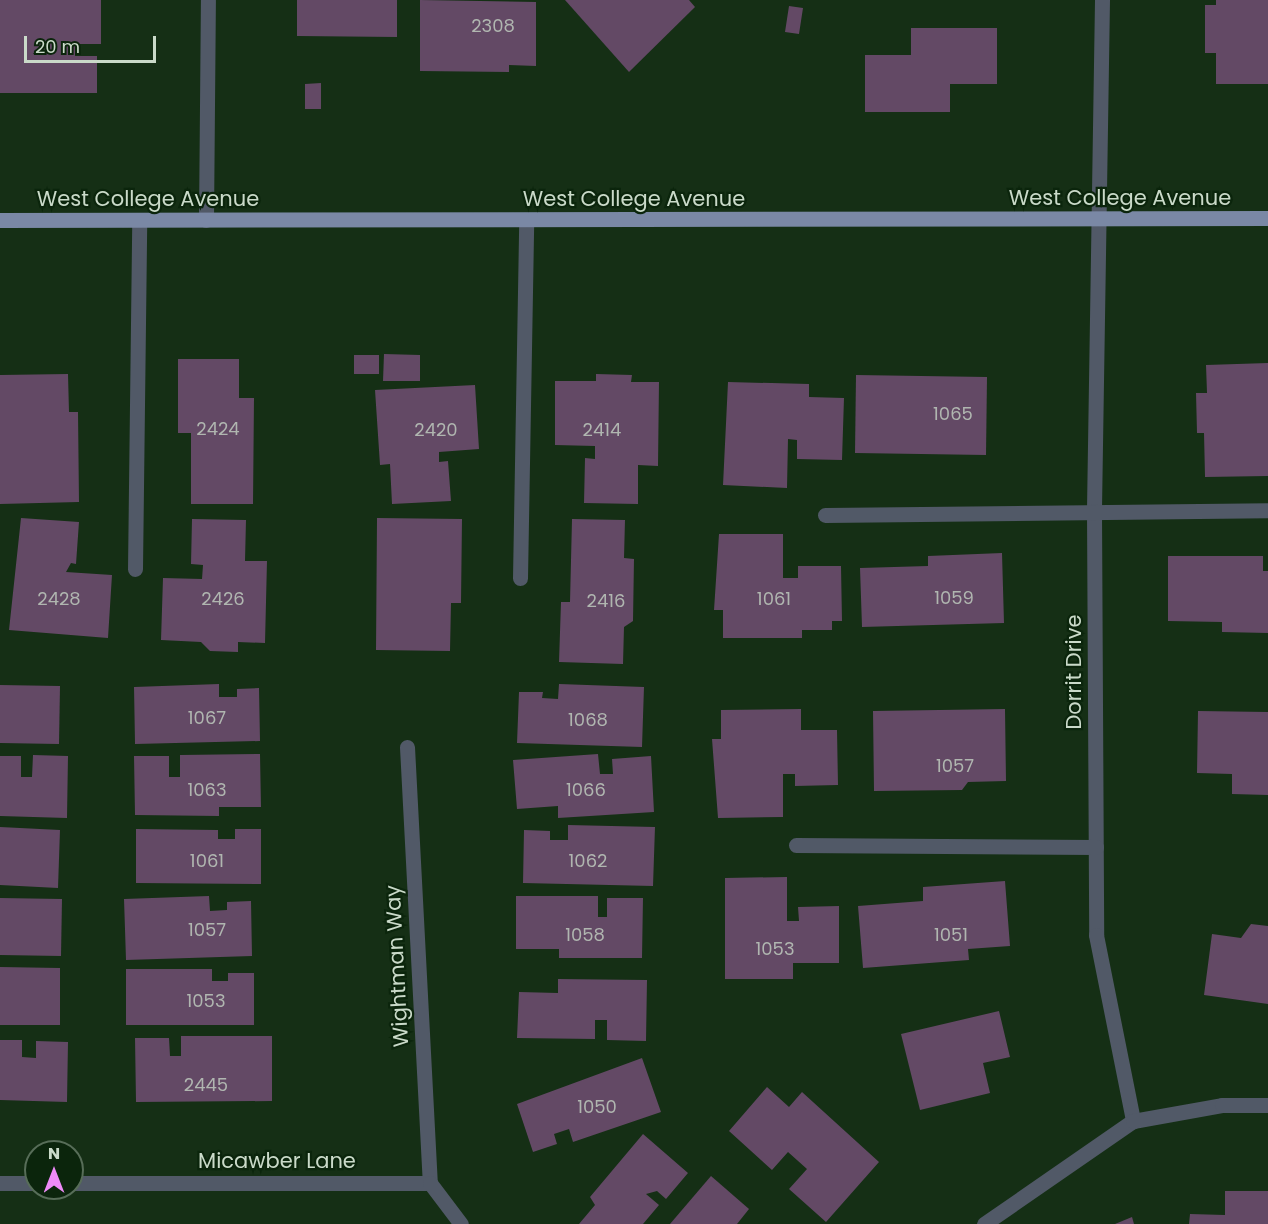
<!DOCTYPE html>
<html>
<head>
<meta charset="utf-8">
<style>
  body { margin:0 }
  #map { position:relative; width:1268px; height:1224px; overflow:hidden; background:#152f15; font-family:Poppins,sans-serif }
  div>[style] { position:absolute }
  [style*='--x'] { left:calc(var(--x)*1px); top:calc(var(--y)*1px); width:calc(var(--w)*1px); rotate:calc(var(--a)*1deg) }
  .building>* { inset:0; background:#634965 }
  .minor>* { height:15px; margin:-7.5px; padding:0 7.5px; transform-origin:7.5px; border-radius:7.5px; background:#515967 }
  .major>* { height:15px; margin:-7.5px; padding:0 7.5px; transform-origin:7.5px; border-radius:7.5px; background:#7a88a5 }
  span { translate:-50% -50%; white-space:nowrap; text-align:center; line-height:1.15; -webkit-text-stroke:4.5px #0b250c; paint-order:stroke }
  .number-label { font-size:18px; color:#b0b6b0 }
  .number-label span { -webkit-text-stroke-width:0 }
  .street-label { font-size:21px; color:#cadac9 }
  .north { position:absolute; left:24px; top:1140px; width:60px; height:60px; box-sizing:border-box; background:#0b250c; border:2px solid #576d58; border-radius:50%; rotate:0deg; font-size:16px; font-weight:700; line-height:24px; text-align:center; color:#cadac9 }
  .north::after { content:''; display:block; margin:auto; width:21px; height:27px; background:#ee8bf8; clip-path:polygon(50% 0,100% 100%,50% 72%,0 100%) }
  .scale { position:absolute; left:24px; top:36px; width:132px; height:27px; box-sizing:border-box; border:3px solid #cadac9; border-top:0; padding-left:8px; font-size:18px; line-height:21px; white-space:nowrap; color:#cadac9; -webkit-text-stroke:4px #0b250c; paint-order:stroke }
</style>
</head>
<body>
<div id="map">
  <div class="building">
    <div style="clip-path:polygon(0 0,101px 0,101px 44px,75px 44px,75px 56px,97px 56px,97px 93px,0 93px)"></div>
    <div style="clip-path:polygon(297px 0,397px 0,397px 37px,297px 36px)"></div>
    <div style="clip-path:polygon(420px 0,536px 2px,536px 66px,509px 65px,509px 72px,420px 71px)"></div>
    <div style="clip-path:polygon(565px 0,689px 0,695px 7px,629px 72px)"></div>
    <div style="clip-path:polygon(1216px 0,1268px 0,1268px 84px,1216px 84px,1216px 53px,1205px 53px,1205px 5px,1216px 5px)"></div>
    <div style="clip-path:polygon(789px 6px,803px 8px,799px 34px,785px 32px)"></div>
    <div style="clip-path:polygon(911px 28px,997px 28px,997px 84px,950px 84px,950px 112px,865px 112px,865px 55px,911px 55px)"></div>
    <div style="clip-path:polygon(321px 83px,321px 109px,305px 109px,305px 84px)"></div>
    <div style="clip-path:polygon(384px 354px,420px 355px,420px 381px,383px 381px)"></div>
    <div style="clip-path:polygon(354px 355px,379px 355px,379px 374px,354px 374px)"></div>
    <div style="clip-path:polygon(178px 359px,239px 359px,239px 398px,254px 398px,253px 504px,191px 504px,191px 433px,178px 433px)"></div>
    <div style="clip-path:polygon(1268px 363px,1268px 476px,1205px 477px,1204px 433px,1197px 433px,1196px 393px,1207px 393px,1206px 365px)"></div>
    <div style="clip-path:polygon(68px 374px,69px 412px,78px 412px,79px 502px,0 504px,0 375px)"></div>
    <div style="clip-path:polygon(596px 374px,632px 375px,631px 382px,659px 382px,658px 466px,638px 465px,638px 504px,584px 503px,585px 458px,595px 459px,595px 446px,555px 445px,555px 381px,596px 381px)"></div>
    <div style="clip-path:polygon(856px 375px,987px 377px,986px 455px,855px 453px)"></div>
    <div style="clip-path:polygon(728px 382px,809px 384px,809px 397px,844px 398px,842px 460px,797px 459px,797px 440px,788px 439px,787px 488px,723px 485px)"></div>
    <div style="clip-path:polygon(475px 385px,479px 449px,439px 452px,439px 462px,448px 461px,451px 501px,392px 504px,390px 464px,380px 465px,375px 390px)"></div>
    <div style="clip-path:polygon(21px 518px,79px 522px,76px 564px,71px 563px,66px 572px,112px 575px,108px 638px,9px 630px)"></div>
    <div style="clip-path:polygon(377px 518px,462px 519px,461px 603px,451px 603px,450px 651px,376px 650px)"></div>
    <div style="clip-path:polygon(192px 519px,246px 520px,245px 561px,267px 561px,265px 643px,238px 642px,238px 652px,210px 651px,201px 642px,161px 640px,163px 578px,202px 579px,203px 565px,191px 564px)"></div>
    <div style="clip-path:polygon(572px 519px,625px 520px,624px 558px,634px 559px,633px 621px,624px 627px,623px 664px,559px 662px,561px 602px,570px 602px)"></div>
    <div style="clip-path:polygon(719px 534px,783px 534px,783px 578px,798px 578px,798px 566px,841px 566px,842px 621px,832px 621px,832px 630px,802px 630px,802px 638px,723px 638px,723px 610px,714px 610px)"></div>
    <div style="clip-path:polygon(1002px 553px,1004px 623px,862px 627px,860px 568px,928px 566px,928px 556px)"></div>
    <div style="clip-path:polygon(1168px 556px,1263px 556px,1263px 571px,1268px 571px,1268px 633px,1222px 632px,1222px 622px,1168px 621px)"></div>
    <div style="clip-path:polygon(219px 684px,219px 697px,237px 697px,237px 689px,259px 688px,260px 741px,135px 744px,134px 687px)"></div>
    <div style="clip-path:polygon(559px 684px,644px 687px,642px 747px,517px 743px,519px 692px,543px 692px,542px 698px,558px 699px)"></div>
    <div style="clip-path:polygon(0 685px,60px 686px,59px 744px,0 743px)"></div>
    <div style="clip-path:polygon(801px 709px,801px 730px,837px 730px,838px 785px,795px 786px,795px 774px,783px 774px,783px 817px,718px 818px,712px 739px,721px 739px,721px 710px)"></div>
    <div style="clip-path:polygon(1005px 709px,1006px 781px,968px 782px,962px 790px,874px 791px,873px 711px)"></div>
    <div style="clip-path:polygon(1198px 711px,1268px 712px,1268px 795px,1232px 794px,1232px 774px,1197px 773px)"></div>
    <div style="clip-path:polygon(260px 754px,261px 807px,219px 807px,219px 816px,135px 815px,134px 756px,169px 756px,169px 777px,180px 777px,180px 755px)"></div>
    <div style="clip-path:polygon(598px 754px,600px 774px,613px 774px,612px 759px,651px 756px,654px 812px,558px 818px,558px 806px,517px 809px,513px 760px)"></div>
    <div style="clip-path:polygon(33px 755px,68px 756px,67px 818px,0 816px,0 756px,21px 756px,21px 777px,32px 777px)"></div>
    <div style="clip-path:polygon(568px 825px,655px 827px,653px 886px,523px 883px,524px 830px,550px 831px,550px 840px,568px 840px)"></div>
    <div style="clip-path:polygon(0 827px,60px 830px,58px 888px,0 885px)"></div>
    <div style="clip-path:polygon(136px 829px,218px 830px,218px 839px,235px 839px,235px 829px,261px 829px,261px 884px,136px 883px)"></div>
    <div style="clip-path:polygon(787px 877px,787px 921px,799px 921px,798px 907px,839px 906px,839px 963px,793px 963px,793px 979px,725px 979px,725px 878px)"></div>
    <div style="clip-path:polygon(1005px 881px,1010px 946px,968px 949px,969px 960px,863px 968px,858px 906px,923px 901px,923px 887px)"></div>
    <div style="clip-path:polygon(209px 896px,210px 911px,227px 910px,227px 902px,251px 901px,252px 956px,126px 960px,124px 899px)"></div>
    <div style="clip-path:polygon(516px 896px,598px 896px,598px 917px,607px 917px,607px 898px,643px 898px,642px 958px,559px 958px,559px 949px,516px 949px)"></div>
    <div style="clip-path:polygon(0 898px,62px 899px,61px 956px,0 955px)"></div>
    <div style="clip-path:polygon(1251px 924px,1268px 926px,1268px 1004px,1204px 995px,1212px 934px,1241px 938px)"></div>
    <div style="clip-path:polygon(0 967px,60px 968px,60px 1025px,0 1025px)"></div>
    <div style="clip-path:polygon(126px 969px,212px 969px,212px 981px,228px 981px,228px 973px,254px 973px,254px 1025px,126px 1025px)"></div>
    <div style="clip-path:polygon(558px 979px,647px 980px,646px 1041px,607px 1040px,607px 1020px,595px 1020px,595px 1039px,517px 1038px,519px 992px,558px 993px)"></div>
    <div style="clip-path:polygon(999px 1011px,1010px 1057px,983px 1063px,990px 1093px,920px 1110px,901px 1034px)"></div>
    <div style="clip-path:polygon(181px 1036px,272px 1036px,272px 1101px,136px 1102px,135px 1038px,169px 1038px,170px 1056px,181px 1056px)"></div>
    <div style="clip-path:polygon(0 1040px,22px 1040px,22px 1057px,36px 1058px,36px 1041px,68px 1042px,67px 1102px,0 1100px)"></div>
    <div style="clip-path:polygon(642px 1058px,661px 1112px,573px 1142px,569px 1129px,554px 1134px,557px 1144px,533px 1152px,517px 1104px)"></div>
    <div style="clip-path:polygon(767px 1087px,789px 1107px,802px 1092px,879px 1162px,826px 1222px,789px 1189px,807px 1169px,788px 1152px,772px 1170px,729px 1131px)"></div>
    <div style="clip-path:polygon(643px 1134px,688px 1173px,666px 1199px,657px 1191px,646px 1194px,659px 1205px,643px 1224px,579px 1224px,595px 1205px,590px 1197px)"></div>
    <div style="clip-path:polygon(711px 1176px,749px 1209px,737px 1224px,670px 1224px)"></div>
    <div style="clip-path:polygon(1225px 1191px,1268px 1191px,1268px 1224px,1189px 1224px,1190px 1214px,1225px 1215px)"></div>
    <div style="clip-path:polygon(1132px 1217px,1134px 1224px,1115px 1224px)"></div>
  </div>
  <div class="minor">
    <div style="--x:1102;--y:0;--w:511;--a:90.9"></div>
    <div style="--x:1094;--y:511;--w:424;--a:89.7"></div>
    <div style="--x:1096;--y:935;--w:190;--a:78.7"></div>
    <div style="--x:206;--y:220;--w:220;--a:-89.5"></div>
    <div style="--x:825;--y:515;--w:443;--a:-0.6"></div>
    <div style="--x:135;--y:569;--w:349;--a:-89.3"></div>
    <div style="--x:520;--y:578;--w:358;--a:-89"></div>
    <div style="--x:407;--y:747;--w:437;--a:87"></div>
    <div style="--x:796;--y:845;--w:300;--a:0.4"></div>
    <div style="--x:0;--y:1183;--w:36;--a:0"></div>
    <div style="--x:72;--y:1183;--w:358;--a:0"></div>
    <div style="--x:430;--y:1183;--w:51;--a:52.9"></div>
    <div style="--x:984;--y:1224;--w:181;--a:-34.7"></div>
    <div style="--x:1133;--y:1121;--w:90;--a:-10.2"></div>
    <div style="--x:1222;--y:1105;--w:46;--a:0"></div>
  </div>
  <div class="major">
    <div style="--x:0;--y:220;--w:1268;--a:-0.09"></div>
  </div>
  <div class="number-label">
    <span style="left:493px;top:26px">2308</span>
    <span style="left:953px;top:414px">1065</span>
    <span style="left:218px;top:429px">2424</span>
    <span style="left:436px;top:430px">2420</span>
    <span style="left:602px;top:430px">2414</span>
    <span style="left:954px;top:598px">1059</span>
    <span style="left:59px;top:599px">2428</span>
    <span style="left:223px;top:599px">2426</span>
    <span style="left:774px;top:599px">1061</span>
    <span style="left:606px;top:601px">2416</span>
    <span style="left:207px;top:718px">1067</span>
    <span style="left:588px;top:720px">1068</span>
    <span style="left:955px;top:766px">1057</span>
    <span style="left:207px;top:790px">1063</span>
    <span style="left:586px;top:790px">1066</span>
    <span style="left:207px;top:861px">1061</span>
    <span style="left:588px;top:861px">1062</span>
    <span style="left:207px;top:930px">1057</span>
    <span style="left:585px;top:935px">1058</span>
    <span style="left:951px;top:935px">1051</span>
    <span style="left:775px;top:949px">1053</span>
    <span style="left:206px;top:1001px">1053</span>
    <span style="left:206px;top:1085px">2445</span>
    <span style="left:597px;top:1107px">1050</span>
  </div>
  <div class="street-label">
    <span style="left:1120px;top:198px">West College Avenue</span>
    <span style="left:148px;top:199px">West College Avenue</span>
    <span style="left:634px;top:199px">West College Avenue</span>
    <span style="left:1074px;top:672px;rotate:-90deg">Dorrit Drive</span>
    <span style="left:397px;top:966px;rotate:-93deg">Wightman Way</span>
    <span style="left:277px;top:1161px">Micawber Lane</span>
  </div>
  <div class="north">N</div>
  <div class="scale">20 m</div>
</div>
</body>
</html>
